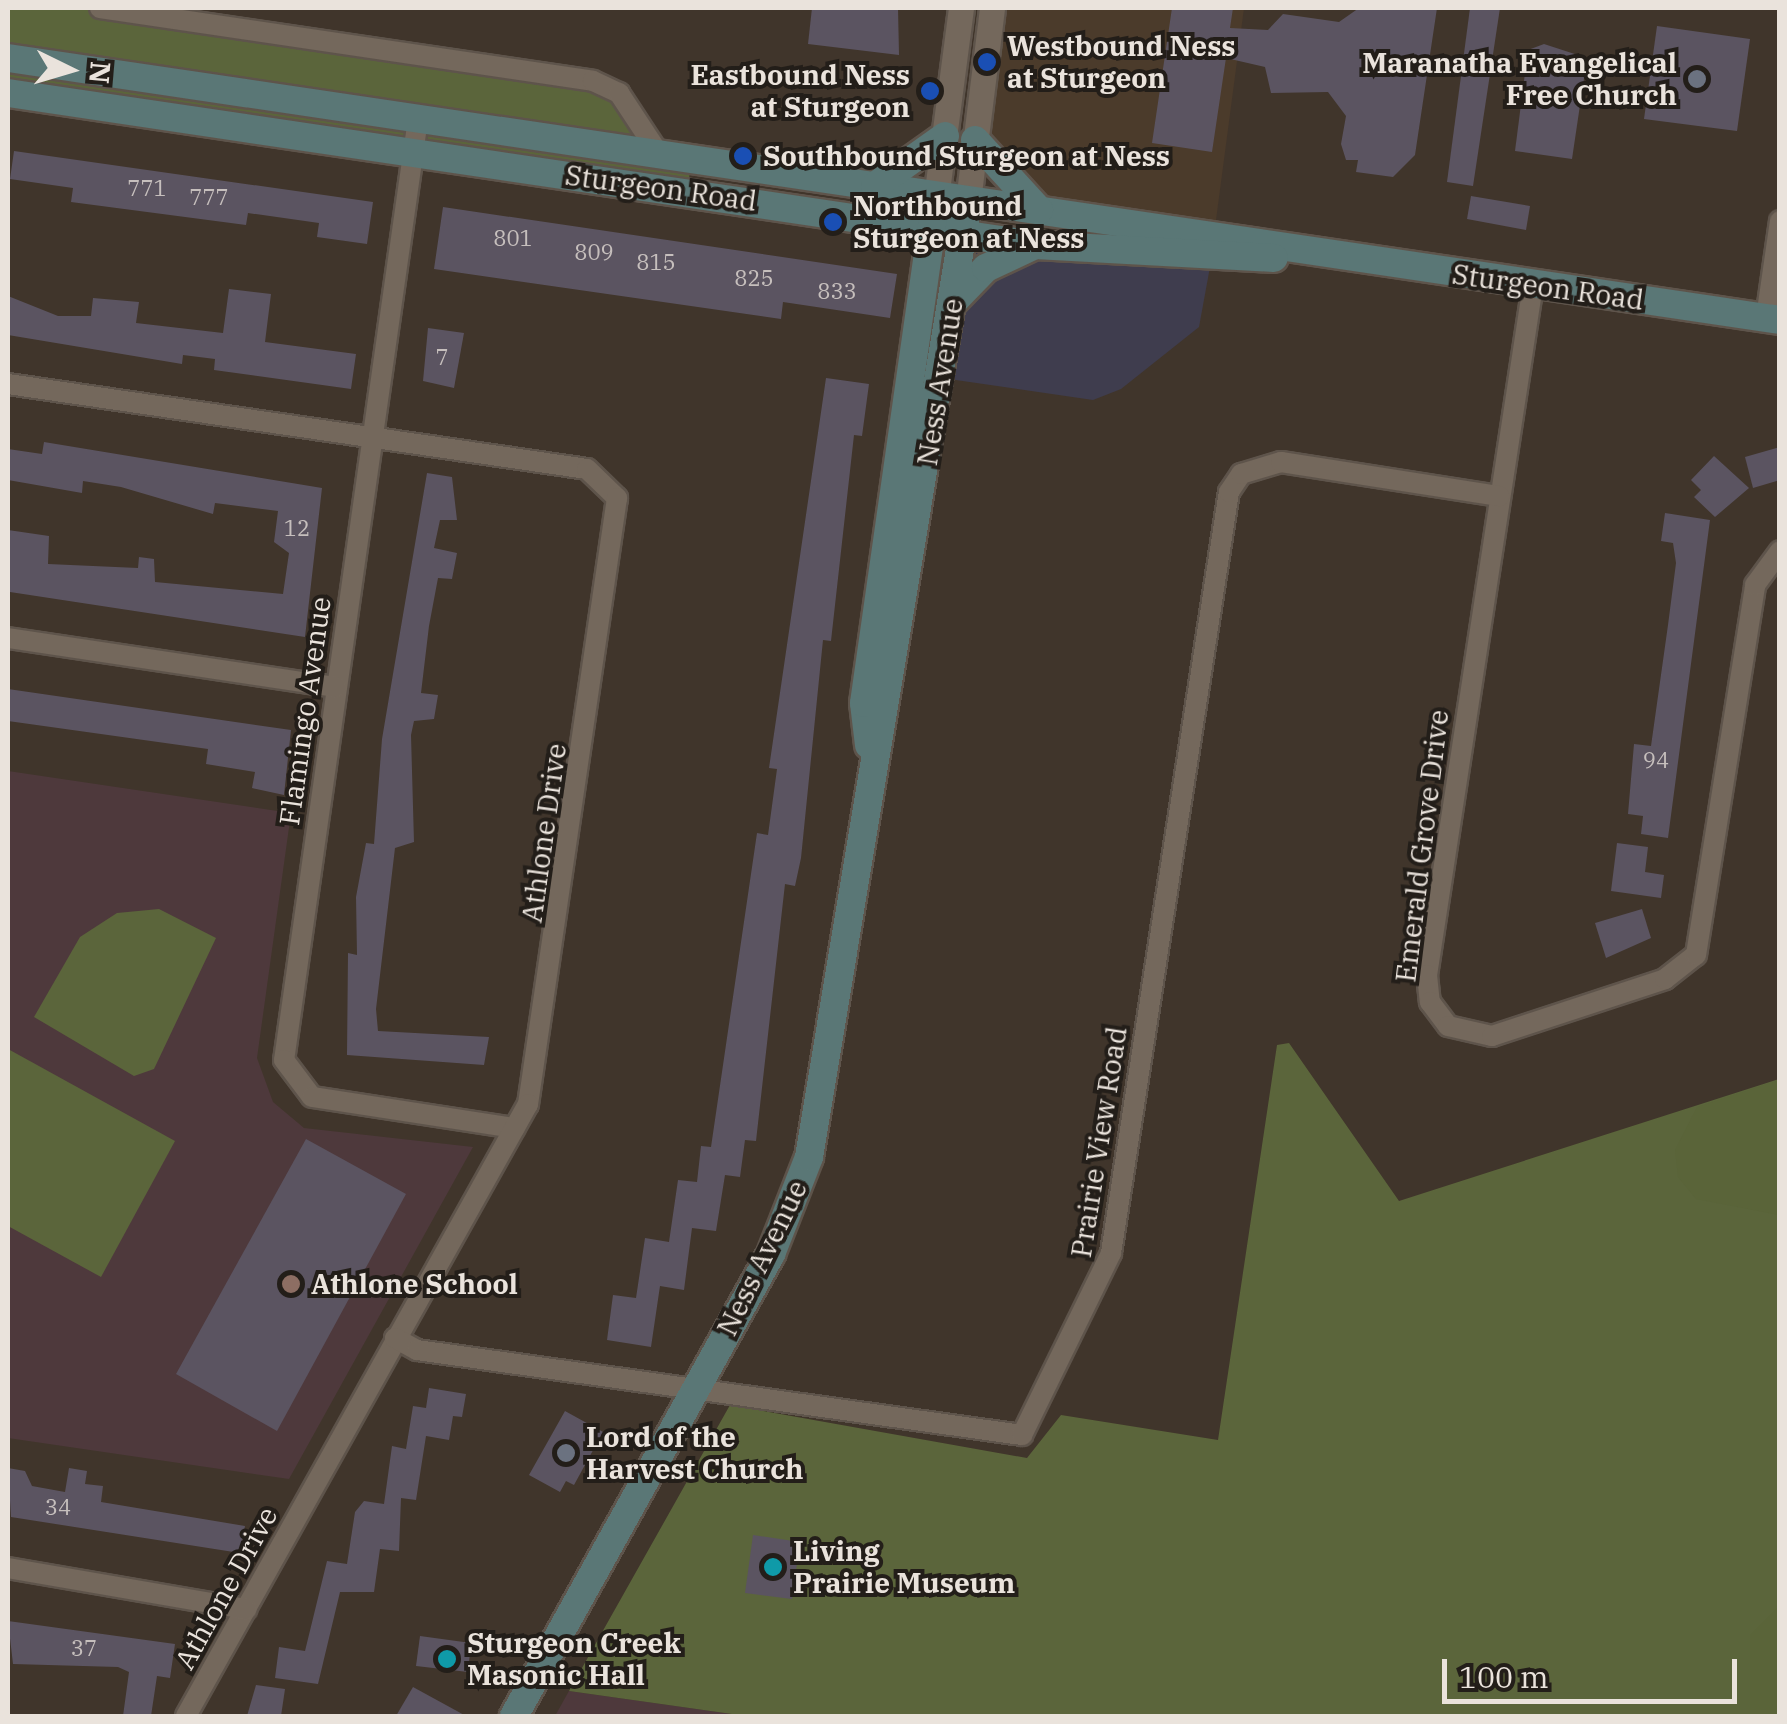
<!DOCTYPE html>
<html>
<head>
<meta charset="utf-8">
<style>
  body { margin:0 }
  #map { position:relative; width:1787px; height:1724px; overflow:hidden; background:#40352b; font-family:"IBM Plex Serif",serif }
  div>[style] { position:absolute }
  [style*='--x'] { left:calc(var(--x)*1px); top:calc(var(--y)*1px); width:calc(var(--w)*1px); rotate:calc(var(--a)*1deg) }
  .built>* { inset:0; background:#4b3b2b }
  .industrial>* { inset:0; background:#3f3d4e }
  .education>* { inset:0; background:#4e393c }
  .green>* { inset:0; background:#5b653b }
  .forest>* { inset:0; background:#5a6439 }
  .building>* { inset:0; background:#5b5461 }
  .roads { filter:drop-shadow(2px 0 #5e544b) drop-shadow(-2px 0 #5e544b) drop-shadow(0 2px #5e544b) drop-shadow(0 -2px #5e544b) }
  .minor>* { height:20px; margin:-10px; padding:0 10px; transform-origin:10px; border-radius:10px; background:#74685c }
  .tertiary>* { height:25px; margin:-12.5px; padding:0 12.5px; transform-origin:12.5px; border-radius:12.5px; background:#74685c }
  .secondary>* { height:28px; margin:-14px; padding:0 14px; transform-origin:14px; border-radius:14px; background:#5a7776 }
  .dots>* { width:28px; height:28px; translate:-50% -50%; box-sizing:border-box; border:5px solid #231e19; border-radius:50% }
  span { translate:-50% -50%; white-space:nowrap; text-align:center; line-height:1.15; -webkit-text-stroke:8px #231e19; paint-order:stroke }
  .number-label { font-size:22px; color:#c6bfbd }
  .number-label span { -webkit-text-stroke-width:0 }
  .poi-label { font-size:28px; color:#eae3dc; font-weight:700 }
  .left { translate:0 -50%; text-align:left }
  .right { translate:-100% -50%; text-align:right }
  .street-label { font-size:28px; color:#eae3dc }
  .frame { position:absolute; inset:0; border:10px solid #eae3dc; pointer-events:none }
  .north { position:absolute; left:20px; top:20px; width:100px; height:100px; -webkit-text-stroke:8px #231e19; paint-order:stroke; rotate:95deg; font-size:28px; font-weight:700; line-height:40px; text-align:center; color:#eae3dc }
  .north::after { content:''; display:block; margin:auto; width:35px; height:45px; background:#eae3dc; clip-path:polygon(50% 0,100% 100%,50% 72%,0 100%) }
  .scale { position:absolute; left:1442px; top:1659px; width:295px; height:45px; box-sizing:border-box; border:5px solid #eae3dc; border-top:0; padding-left:12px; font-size:30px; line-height:35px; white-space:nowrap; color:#eae3dc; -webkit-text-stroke:8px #231e19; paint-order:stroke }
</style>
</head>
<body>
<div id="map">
  <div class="built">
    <div style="clip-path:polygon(992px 8px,1244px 8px,1214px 235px,1040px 211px,975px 140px)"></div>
  </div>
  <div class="industrial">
    <div style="clip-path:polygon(964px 233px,1212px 256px,1199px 327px,1121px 389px,1093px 400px,942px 378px)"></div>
  </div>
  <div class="education">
    <div style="clip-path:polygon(8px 771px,291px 813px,257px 1058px,273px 1102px,304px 1128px,473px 1147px,289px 1479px,8px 1438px)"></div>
    <div style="clip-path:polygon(569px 1691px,747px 1716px,555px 1716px)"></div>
  </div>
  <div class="green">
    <div style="clip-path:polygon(8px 8px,100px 8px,619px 93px,659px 154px,692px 159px,687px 192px,8px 93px)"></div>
    <div style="clip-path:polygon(159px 909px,216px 938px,154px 1069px,134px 1076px,34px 1017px,80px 937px,117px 913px)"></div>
    <div style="clip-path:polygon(1289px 1043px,1399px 1201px,1779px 1079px,1779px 1716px,746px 1716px,569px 1691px,730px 1405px,1027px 1458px,1061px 1415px,1218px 1440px,1277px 1045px)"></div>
    <div style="clip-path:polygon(8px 1049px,175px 1141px,101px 1277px,8px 1226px)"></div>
  </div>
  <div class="forest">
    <div style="clip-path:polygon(1779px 1080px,1779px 1215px,1696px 1199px,1678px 1177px,1675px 1150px,1697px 1107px)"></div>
    <div style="clip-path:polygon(1779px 1606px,1779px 1716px,1750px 1716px,1750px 1635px)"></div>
  </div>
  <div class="building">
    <div style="clip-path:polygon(812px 8px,898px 8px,899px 55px,808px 44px)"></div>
    <div style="clip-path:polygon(1172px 8px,1233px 8px,1230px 28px,1268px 30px,1283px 14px,1339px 22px,1359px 8px,1437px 8px,1415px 155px,1393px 177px,1356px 172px,1358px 160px,1346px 160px,1341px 144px,1346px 116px,1328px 92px,1271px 93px,1265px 67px,1226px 58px,1212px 152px,1152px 143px)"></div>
    <div style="clip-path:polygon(1470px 8px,1500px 8px,1473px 186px,1447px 182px)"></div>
    <div style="clip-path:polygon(1657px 26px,1750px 39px,1737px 131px,1644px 119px)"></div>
    <div style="clip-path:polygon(1544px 44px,1587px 58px,1572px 159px,1515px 151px,1528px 50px)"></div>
    <div style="clip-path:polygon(14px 151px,373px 202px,367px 244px,317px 237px,319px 223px,248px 213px,246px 225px,71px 202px,73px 188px,10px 179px)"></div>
    <div style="clip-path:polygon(1471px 196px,1530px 206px,1526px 230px,1467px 219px)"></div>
    <div style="clip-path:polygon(443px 207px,897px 274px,890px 318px,783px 302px,781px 319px,434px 269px)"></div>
    <div style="clip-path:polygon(229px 289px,271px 294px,265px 342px,356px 354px,351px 389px,214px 370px,215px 359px,183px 355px,182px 364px,8px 335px,8px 296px,58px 316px,91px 316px,93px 298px,139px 302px,136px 323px,223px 333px)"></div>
    <div style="clip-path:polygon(428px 328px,464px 333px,454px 388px,423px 381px)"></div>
    <div style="clip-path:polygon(826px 378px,869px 384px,862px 436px,854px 435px,831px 641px,823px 640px,801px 858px,795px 886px,785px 884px,756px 1141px,745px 1140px,740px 1177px,725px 1175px,716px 1231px,692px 1228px,684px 1290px,660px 1286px,651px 1347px,607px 1340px,613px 1295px,636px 1298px,645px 1238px,669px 1242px,678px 1180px,697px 1182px,701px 1146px,711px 1147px,757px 833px,768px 835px,777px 769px,769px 768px)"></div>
    <div style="clip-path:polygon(44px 442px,322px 488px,305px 637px,10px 592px,8px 530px,49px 536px,48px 564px,138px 568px,139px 557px,154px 559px,155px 582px,283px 594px,289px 553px,274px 542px,278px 511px,215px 503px,213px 514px,121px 487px,83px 481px,82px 493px,8px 480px,8px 449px,42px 454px)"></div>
    <div style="clip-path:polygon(1780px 447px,1780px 480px,1753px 488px,1745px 457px)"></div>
    <div style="clip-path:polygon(1714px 456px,1749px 488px,1715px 517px,1694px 497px,1701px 490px,1691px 480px)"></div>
    <div style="clip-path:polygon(427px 473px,452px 477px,457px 520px,440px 520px,434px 548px,457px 553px,452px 579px,438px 578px,429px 626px,421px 693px,438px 695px,434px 719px,414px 721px,411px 735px,414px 842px,395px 848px,376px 1009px,378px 1031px,489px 1037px,484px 1065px,347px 1055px,348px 953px,357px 955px,356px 897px,366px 843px,374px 844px,382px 739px)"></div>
    <div style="clip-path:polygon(1665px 513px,1710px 520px,1668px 838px,1641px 834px,1643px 816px,1628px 814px,1634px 744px,1651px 746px,1668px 625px,1676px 563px,1673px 543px,1661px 541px)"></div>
    <div style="clip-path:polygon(8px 689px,291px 730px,284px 795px,252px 788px,255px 772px,206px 764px,208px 749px,8px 721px)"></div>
    <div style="clip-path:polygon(1617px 843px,1648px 847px,1645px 872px,1664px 875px,1661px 898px,1611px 891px)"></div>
    <div style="clip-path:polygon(1642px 909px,1651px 938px,1606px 958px,1595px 923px)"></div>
    <div style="clip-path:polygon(306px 1139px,406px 1194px,277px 1431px,176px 1374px)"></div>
    <div style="clip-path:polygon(429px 1388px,466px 1394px,462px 1417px,453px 1416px,449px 1440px,426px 1436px,416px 1500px,401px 1498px,399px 1551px,380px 1549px,374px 1592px,340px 1592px,318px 1684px,275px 1678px,279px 1647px,305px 1651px,327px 1561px,347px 1564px,355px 1512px,364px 1501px,384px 1504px,392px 1446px,406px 1449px,413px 1406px,426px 1408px)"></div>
    <div style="clip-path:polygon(565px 1411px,603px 1432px,574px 1485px,566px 1481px,560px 1492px,529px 1475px)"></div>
    <div style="clip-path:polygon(8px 1468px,25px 1471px,32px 1486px,65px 1492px,69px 1468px,87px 1471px,85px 1484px,103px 1486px,101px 1502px,245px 1526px,240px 1553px,11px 1517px)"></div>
    <div style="clip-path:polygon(753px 1535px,800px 1542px,792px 1599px,745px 1593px)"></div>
    <div style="clip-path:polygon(8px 1621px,175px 1644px,170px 1678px,157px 1676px,151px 1716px,123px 1716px,129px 1672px,118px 1667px,13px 1664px)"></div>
    <div style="clip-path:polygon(420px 1636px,471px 1643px,468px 1672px,416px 1666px)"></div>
    <div style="clip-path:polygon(256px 1685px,285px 1689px,281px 1716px,247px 1716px)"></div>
    <div style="clip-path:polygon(413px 1687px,466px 1716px,396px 1716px)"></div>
  </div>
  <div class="roads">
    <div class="minor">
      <div style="--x:100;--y:8;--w:498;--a:8.4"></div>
      <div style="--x:593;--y:81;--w:29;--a:25"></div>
      <div style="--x:619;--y:93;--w:73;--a:56.7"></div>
      <div style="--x:418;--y:119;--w:950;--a:98.1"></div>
      <div style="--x:284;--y:1060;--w:46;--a:52.9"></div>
      <div style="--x:312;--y:1097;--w:205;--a:8.7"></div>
      <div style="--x:1533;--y:285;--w:698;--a:98.73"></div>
      <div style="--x:1427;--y:975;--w:27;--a:84"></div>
      <div style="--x:1430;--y:1002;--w:30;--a:53"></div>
      <div style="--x:1448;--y:1026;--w:45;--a:12.8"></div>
      <div style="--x:1492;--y:1036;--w:182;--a:-18.2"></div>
      <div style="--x:1665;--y:979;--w:39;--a:-38"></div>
      <div style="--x:1696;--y:955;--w:375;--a:-80.9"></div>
      <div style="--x:1755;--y:585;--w:42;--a:-53.7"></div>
      <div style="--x:1766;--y:318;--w:98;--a:-81.8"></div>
      <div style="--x:8;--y:384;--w:585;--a:8.35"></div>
      <div style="--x:587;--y:469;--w:42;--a:44"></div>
      <div style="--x:617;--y:498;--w:613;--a:98.35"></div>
      <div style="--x:528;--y:1104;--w:701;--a:119.2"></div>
      <div style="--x:8;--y:638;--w:332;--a:8.5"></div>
      <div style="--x:395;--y:1338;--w:25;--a:29"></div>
      <div style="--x:417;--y:1350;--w:611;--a:8"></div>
      <div style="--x:1022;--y:1435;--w:203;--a:-63.9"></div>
      <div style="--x:1111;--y:1253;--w:770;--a:-81.19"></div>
      <div style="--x:1229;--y:492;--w:22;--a:-56"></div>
      <div style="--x:1241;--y:474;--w:42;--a:-16.7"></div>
      <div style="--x:1281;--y:462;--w:221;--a:8.9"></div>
      <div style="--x:8;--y:1568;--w:242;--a:9.8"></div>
    </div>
    <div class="tertiary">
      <div style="--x:936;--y:198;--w:192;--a:-82.5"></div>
      <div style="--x:968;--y:201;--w:194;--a:-82.9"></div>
    </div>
    <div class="secondary">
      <div style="--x:8;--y:58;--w:1791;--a:8.41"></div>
      <div style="--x:8;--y:93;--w:1038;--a:8.42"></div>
      <div style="--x:1035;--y:245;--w:239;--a:3.1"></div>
      <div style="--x:975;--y:140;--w:95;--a:47.6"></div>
      <div style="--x:875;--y:186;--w:86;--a:-35.5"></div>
      <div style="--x:953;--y:302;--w:47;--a:-45.9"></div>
      <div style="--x:986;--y:268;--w:54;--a:-25.1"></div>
      <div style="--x:869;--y:745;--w:42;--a:-96.8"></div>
      <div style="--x:864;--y:703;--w:494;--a:-81.9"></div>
      <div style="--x:514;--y:1716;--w:529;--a:-60.91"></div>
      <div style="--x:771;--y:1254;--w:104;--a:-68.6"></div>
      <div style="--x:809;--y:1157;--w:969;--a:-80.56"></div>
    </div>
  </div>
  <div class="dots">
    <div style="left:987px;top:62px;background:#1a4fb4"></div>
    <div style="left:1697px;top:79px;background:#6b7280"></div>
    <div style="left:930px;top:91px;background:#1a4fb4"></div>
    <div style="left:743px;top:156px;background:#1a4fb4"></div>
    <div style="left:833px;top:222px;background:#1a4fb4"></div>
    <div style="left:291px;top:1284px;background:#8d6e63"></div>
    <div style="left:566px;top:1453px;background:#6b7280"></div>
    <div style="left:773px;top:1567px;background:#0f9aa8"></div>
    <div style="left:447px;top:1659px;background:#0f9aa8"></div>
  </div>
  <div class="number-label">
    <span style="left:147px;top:188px">771</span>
    <span style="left:209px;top:197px">777</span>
    <span style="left:513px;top:238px">801</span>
    <span style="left:594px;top:252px">809</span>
    <span style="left:656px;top:262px">815</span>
    <span style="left:754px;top:278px">825</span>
    <span style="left:837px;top:291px">833</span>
    <span style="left:442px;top:357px">7</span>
    <span style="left:297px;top:528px">12</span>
    <span style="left:1656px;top:760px">94</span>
    <span style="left:58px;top:1507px">34</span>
    <span style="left:84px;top:1648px">37</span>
  </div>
  <div class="poi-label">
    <span class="left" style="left:1007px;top:62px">Westbound Ness<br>at Sturgeon</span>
    <span class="right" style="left:1677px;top:79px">Maranatha Evangelical<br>Free Church</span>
    <span class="right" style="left:910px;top:91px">Eastbound Ness<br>at Sturgeon</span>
    <span class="left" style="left:763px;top:156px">Southbound Sturgeon at Ness</span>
    <span class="left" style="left:853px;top:222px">Northbound<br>Sturgeon at Ness</span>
    <span class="left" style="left:311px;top:1284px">Athlone School</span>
    <span class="left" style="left:586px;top:1453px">Lord of the<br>Harvest Church</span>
    <span class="left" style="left:793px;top:1567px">Living<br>Prairie Museum</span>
    <span class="left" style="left:467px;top:1659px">Sturgeon Creek<br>Masonic Hall</span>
  </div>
  <div class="street-label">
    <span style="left:661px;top:188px;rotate:8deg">Sturgeon Road</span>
    <span style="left:1548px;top:287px;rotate:8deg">Sturgeon Road</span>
    <span style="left:940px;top:382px;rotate:-81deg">Ness Avenue</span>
    <span style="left:305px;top:711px;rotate:-82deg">Flamingo Avenue</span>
    <span style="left:544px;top:833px;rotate:-82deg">Athlone Drive</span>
    <span style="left:1422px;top:846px;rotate:-83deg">Emerald Grove Drive</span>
    <span style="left:1099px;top:1142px;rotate:-81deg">Prairie View Road</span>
    <span style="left:762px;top:1258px;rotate:-64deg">Ness Avenue</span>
    <span style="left:226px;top:1588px;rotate:-61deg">Athlone Drive</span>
  </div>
  <div class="frame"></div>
  <div class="north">N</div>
  <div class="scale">100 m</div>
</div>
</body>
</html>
